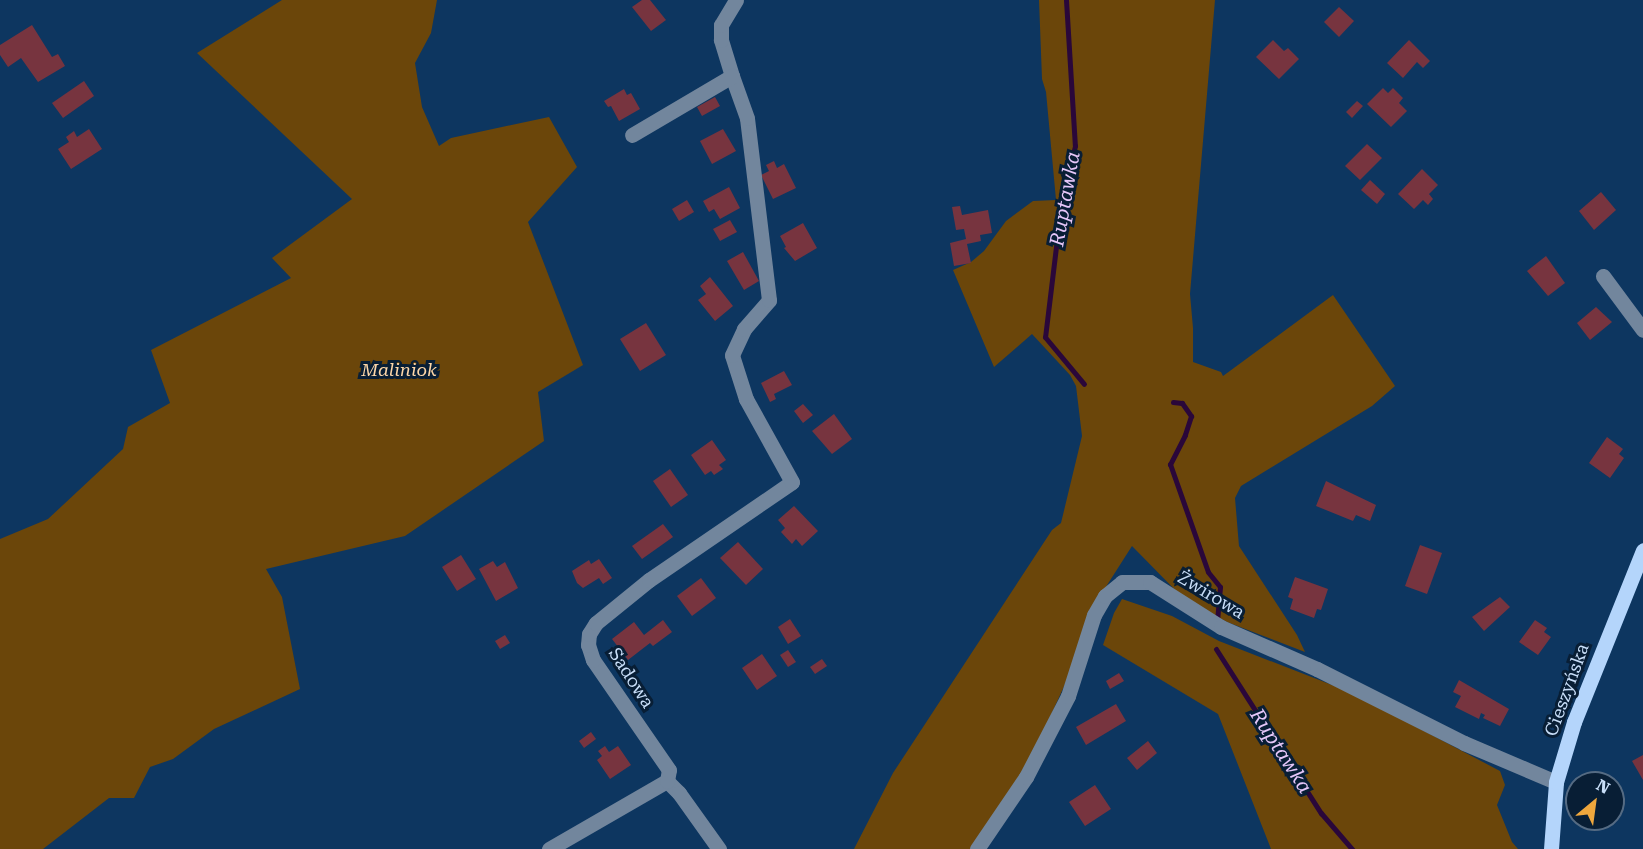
<!DOCTYPE html>
<html>
<head>
<meta charset="utf-8">
<style>
  body { margin:0 }
  #map { position:relative; width:1643px; height:849px; overflow:hidden; background:#0d3660; font-family:"Roboto Serif",serif }
  div>[style] { position:absolute }
  [style*='--x'] { left:calc(var(--x)*1px); top:calc(var(--y)*1px); width:calc(var(--w)*1px); rotate:calc(var(--a)*1deg) }
  .green>* { inset:0; background:#6b460a }
  .stream>* { height:5px; margin:-2.5px; padding:0 2.5px; transform-origin:2.5px; border-radius:2.5px; background:#2a073a }
  .building>* { inset:0; background:#77343f }
  .minor>* { height:15px; margin:-7.5px; padding:0 7.5px; transform-origin:7.5px; border-radius:7.5px; background:#72869d }
  .major>* { height:15px; margin:-7.5px; padding:0 7.5px; transform-origin:7.5px; border-radius:7.5px; background:#b4d5fb }
  span { translate:-50% -50%; white-space:nowrap; text-align:center; line-height:1.15; -webkit-text-stroke:6px #081e35; paint-order:stroke }
  .park-label { font-size:18px; color:#fed7a8; font-style:italic }
  .street-label { font-size:18px; color:#c8def8 }
  .water-label { font-size:20px; color:#e6c7f9; font-style:italic }
  .north { position:absolute; left:1565px; top:771px; width:60px; height:60px; box-sizing:border-box; background:#081e35; border:2px solid #556b83; border-radius:50%; rotate:29deg; font-size:16px; font-weight:700; line-height:24px; text-align:center; color:#c8def8 }
  .north::after { content:''; display:block; margin:auto; width:21px; height:27px; background:#efa73d; clip-path:polygon(50% 0,100% 100%,50% 72%,0 100%) }
</style>
</head>
<body>
<div id="map">
  <div class="green">
    <div style="clip-path:polygon(282px 0,437px 0,431px 33px,415px 63px,422px 107px,439px 146px,451px 138px,549px 117px,577px 167px,528px 222px,583px 365px,538px 392px,544px 441px,405px 536px,266px 569px,282px 597px,300px 689px,214px 729px,173px 759px,150px 767px,134px 798px,109px 798px,43px 849px,0 849px,0 539px,48px 519px,123px 449px,128px 427px,170px 403px,151px 350px,291px 278px,272px 258px,352px 199px,197px 53px)"></div>
    <div style="clip-path:polygon(1039px 0,1215px 0,1190px 294px,1193px 328px,1193px 362px,1221px 372px,1223px 376px,1333px 295px,1395px 386px,1372px 406px,1241px 486px,1235px 498px,1239px 546px,1297px 635px,1305px 652px,1227px 622px,1183px 598px,1132px 546px,1095px 604px,1072px 669px,1028px 765px,972px 849px,854px 849px,893px 773px,1052px 530px,1061px 523px,1082px 436px,1076px 386px,1070px 375px,1032px 334px,994px 367px,953px 270px,971px 262px,984px 251px,1006px 221px,1033px 201px,1056px 200px,1046px 92px,1042px 79px)"></div>
    <div style="clip-path:polygon(1122px 599px,1172px 616px,1219px 641px,1350px 692px,1500px 771px,1505px 785px,1497px 805px,1512px 842px,1518px 849px,1271px 849px,1218px 714px,1103px 645px,1114px 613px)"></div>
  </div>
  <div class="stream">
    <div style="--x:1066;--y:0;--w:146;--a:86.5"></div>
    <div style="--x:1075;--y:146;--w:53;--a:104.3"></div>
    <div style="--x:1062;--y:197;--w:141;--a:96.9"></div>
    <div style="--x:1045;--y:337;--w:61;--a:50.3"></div>
    <div style="--x:1173;--y:402;--w:9;--a:6"></div>
    <div style="--x:1182;--y:403;--w:16;--a:55"></div>
    <div style="--x:1191;--y:416;--w:20;--a:108"></div>
    <div style="--x:1185;--y:435;--w:33;--a:117"></div>
    <div style="--x:1170;--y:464;--w:114;--a:70.6"></div>
    <div style="--x:1208;--y:572;--w:19;--a:51"></div>
    <div style="--x:1220;--y:587;--w:33;--a:95"></div>
    <div style="--x:1216;--y:649;--w:195;--a:57.4"></div>
    <div style="--x:1321;--y:813;--w:48;--a:49.3"></div>
  </div>
  <div class="building">
    <div style="clip-path:polygon(642px 0,650px 0,666px 20px,651px 31px,632px 7px)"></div>
    <div style="clip-path:polygon(1339px 7px,1354px 21px,1339px 37px,1324px 22px)"></div>
    <div style="clip-path:polygon(32px 25px,52px 57px,58px 54px,65px 66px,38px 82px,21px 58px,8px 67px,0 55px,0 45px)"></div>
    <div style="clip-path:polygon(1273px 40px,1284px 51px,1288px 48px,1299px 59px,1279px 79px,1256px 57px)"></div>
    <div style="clip-path:polygon(1409px 40px,1430px 61px,1423px 68px,1417px 62px,1403px 78px,1387px 63px)"></div>
    <div style="clip-path:polygon(84px 81px,94px 96px,63px 118px,52px 103px)"></div>
    <div style="clip-path:polygon(1383px 88px,1388px 93px,1393px 88px,1403px 98px,1399px 103px,1407px 111px,1391px 127px,1367px 104px)"></div>
    <div style="clip-path:polygon(624px 89px,627px 95px,631px 93px,640px 109px,619px 121px,611px 106px,608px 107px,604px 101px)"></div>
    <div style="clip-path:polygon(715px 97px,720px 106px,702px 116px,697px 107px)"></div>
    <div style="clip-path:polygon(1357px 101px,1363px 106px,1352px 118px,1346px 112px)"></div>
    <div style="clip-path:polygon(89px 129px,102px 149px,71px 169px,58px 149px,69px 142px,66px 137px,74px 131px,77px 137px)"></div>
    <div style="clip-path:polygon(723px 129px,736px 151px,712px 164px,700px 141px)"></div>
    <div style="clip-path:polygon(1367px 144px,1382px 158px,1360px 180px,1345px 166px)"></div>
    <div style="clip-path:polygon(774px 161px,777px 168px,784px 164px,796px 188px,773px 199px,761px 175px,769px 171px,766px 165px)"></div>
    <div style="clip-path:polygon(1422px 169px,1438px 185px,1429px 194px,1433px 199px,1428px 205px,1423px 200px,1414px 209px,1398px 194px)"></div>
    <div style="clip-path:polygon(1370px 180px,1385px 194px,1377px 204px,1361px 190px)"></div>
    <div style="clip-path:polygon(729px 187px,740px 208px,720px 219px,714px 209px,709px 212px,703px 201px)"></div>
    <div style="clip-path:polygon(1601px 192px,1616px 210px,1594px 230px,1579px 211px)"></div>
    <div style="clip-path:polygon(687px 200px,694px 212px,679px 221px,672px 209px)"></div>
    <div style="clip-path:polygon(960px 206px,962px 215px,988px 210px,992px 233px,980px 235px,981px 241px,967px 244px,971px 263px,954px 266px,950px 243px,966px 239px,964px 229px,956px 230px,952px 207px)"></div>
    <div style="clip-path:polygon(730px 220px,737px 232px,720px 241px,713px 229px)"></div>
    <div style="clip-path:polygon(803px 223px,817px 248px,795px 261px,784px 248px,786px 247px,780px 236px)"></div>
    <div style="clip-path:polygon(743px 252px,759px 281px,744px 290px,727px 261px)"></div>
    <div style="clip-path:polygon(1546px 256px,1565px 283px,1548px 296px,1527px 271px)"></div>
    <div style="clip-path:polygon(710px 277px,733px 306px,715px 321px,698px 300px,706px 294px,700px 286px)"></div>
    <div style="clip-path:polygon(1596px 307px,1612px 322px,1590px 340px,1577px 323px)"></div>
    <div style="clip-path:polygon(646px 323px,666px 355px,640px 371px,620px 339px)"></div>
    <div style="clip-path:polygon(784px 371px,792px 385px,774px 394px,776px 399px,770px 402px,761px 383px)"></div>
    <div style="clip-path:polygon(803px 404px,813px 415px,803px 423px,794px 411px)"></div>
    <div style="clip-path:polygon(834px 414px,852px 439px,832px 454px,812px 431px)"></div>
    <div style="clip-path:polygon(1607px 437px,1623px 449px,1619px 454px,1624px 458px,1610px 478px,1589px 463px)"></div>
    <div style="clip-path:polygon(712px 440px,726px 460px,719px 465px,723px 469px,714px 475px,711px 471px,705px 475px,691px 455px)"></div>
    <div style="clip-path:polygon(670px 469px,688px 495px,671px 507px,653px 481px)"></div>
    <div style="clip-path:polygon(1326px 481px,1376px 505px,1370px 521px,1356px 515px,1353px 521px,1316px 506px)"></div>
    <div style="clip-path:polygon(794px 506px,818px 531px,802px 546px,796px 539px,792px 544px,781px 532px,785px 528px,778px 520px)"></div>
    <div style="clip-path:polygon(663px 524px,673px 537px,642px 559px,632px 546px)"></div>
    <div style="clip-path:polygon(738px 542px,763px 569px,746px 585px,720px 558px)"></div>
    <div style="clip-path:polygon(1420px 545px,1442px 553px,1427px 594px,1405px 586px)"></div>
    <div style="clip-path:polygon(461px 555px,476px 579px,457px 591px,442px 567px)"></div>
    <div style="clip-path:polygon(599px 559px,612px 578px,603px 584px,599px 578px,583px 588px,577px 583px,572px 571px,589px 560px,591px 564px)"></div>
    <div style="clip-path:polygon(493px 561px,497px 567px,505px 562px,518px 588px,496px 601px,479px 569px)"></div>
    <div style="clip-path:polygon(1295px 577px,1328px 589px,1321px 610px,1317px 609px,1314px 618px,1290px 609px,1293px 599px,1288px 597px)"></div>
    <div style="clip-path:polygon(701px 578px,716px 598px,692px 616px,677px 596px)"></div>
    <div style="clip-path:polygon(1500px 597px,1510px 607px,1484px 631px,1472px 617px)"></div>
    <div style="clip-path:polygon(790px 619px,801px 636px,788px 644px,778px 627px)"></div>
    <div style="clip-path:polygon(663px 620px,672px 632px,653px 646px,650px 643px,628px 660px,612px 639px,634px 622px,644px 635px)"></div>
    <div style="clip-path:polygon(1535px 620px,1547px 628px,1544px 632px,1551px 637px,1538px 655px,1519px 642px)"></div>
    <div style="clip-path:polygon(505px 635px,510px 643px,500px 649px,495px 641px)"></div>
    <div style="clip-path:polygon(788px 650px,796px 662px,788px 667px,780px 655px)"></div>
    <div style="clip-path:polygon(762px 654px,777px 676px,757px 690px,742px 668px)"></div>
    <div style="clip-path:polygon(822px 659px,827px 666px,815px 674px,810px 667px)"></div>
    <div style="clip-path:polygon(1119px 673px,1124px 681px,1110px 689px,1106px 681px)"></div>
    <div style="clip-path:polygon(1459px 680px,1509px 709px,1500px 726px,1483px 718px,1485px 715px,1481px 713px,1479px 719px,1455px 707px,1461px 696px,1453px 692px)"></div>
    <div style="clip-path:polygon(1116px 704px,1126px 721px,1086px 745px,1076px 727px)"></div>
    <div style="clip-path:polygon(591px 732px,596px 739px,584px 748px,579px 741px)"></div>
    <div style="clip-path:polygon(1148px 741px,1157px 753px,1137px 770px,1127px 758px)"></div>
    <div style="clip-path:polygon(605px 746px,609px 752px,618px 746px,631px 765px,610px 779px,597px 760px,602px 756px,598px 751px)"></div>
    <div style="clip-path:polygon(1643px 755px,1643px 780px,1632px 761px)"></div>
    <div style="clip-path:polygon(1095px 785px,1111px 809px,1085px 826px,1069px 802px)"></div>
  </div>
  <div class="minor">
    <div style="--x:732;--y:76;--w:38;--a:-107"></div>
    <div style="--x:721;--y:40;--w:15;--a:-90"></div>
    <div style="--x:721;--y:25;--w:29;--a:-59"></div>
    <div style="--x:1603;--y:276;--w:67;--a:53.5"></div>
    <div style="--x:667;--y:781;--w:17;--a:45"></div>
    <div style="--x:679;--y:793;--w:69;--a:54.5"></div>
    <div style="--x:549;--y:849;--w:136;--a:-30"></div>
    <div style="--x:667;--y:781;--w:11;--a:-80"></div>
    <div style="--x:669;--y:770;--w:134;--a:-124.6"></div>
    <div style="--x:593;--y:660;--w:16;--a:-108"></div>
    <div style="--x:588;--y:645;--w:11;--a:-85"></div>
    <div style="--x:589;--y:634;--w:13;--a:-58"></div>
    <div style="--x:596;--y:623;--w:68;--a:-39.1"></div>
    <div style="--x:649;--y:580;--w:173;--a:-34.4"></div>
    <div style="--x:792;--y:482;--w:95;--a:-119"></div>
    <div style="--x:746;--y:399;--w:46;--a:-107.7"></div>
    <div style="--x:732;--y:355;--w:29;--a:-65"></div>
    <div style="--x:744;--y:329;--w:38;--a:-49"></div>
    <div style="--x:769;--y:300;--w:183;--a:-96.9"></div>
    <div style="--x:747;--y:118;--w:45;--a:-109.7"></div>
    <div style="--x:732;--y:76;--w:116;--a:149.5"></div>
    <div style="--x:977;--y:849;--w:87;--a:-55.8"></div>
    <div style="--x:1026;--y:777;--w:91;--a:-62.6"></div>
    <div style="--x:1068;--y:696;--w:85;--a:-72.2"></div>
    <div style="--x:1094;--y:615;--w:22;--a:-60"></div>
    <div style="--x:1105;--y:596;--w:22;--a:-39"></div>
    <div style="--x:1122;--y:582;--w:28;--a:0"></div>
    <div style="--x:1150;--y:582;--w:84;--a:32.4"></div>
    <div style="--x:1221;--y:627;--w:105;--a:23.6"></div>
    <div style="--x:1317;--y:669;--w:165;--a:26.7"></div>
    <div style="--x:1464;--y:743;--w:100;--a:23"></div>
  </div>
  <div class="major">
    <div style="--x:1551;--y:849;--w:67;--a:-85.7"></div>
    <div style="--x:1556;--y:782;--w:63;--a:-73.3"></div>
    <div style="--x:1574;--y:722;--w:185;--a:-68.1"></div>
  </div>
  <div class="park-label">
    <span style="left:399px;top:370px">Maliniok</span>
  </div>
  <div class="street-label">
    <span style="left:1211px;top:595px;rotate:31deg">Żwirowa</span>
    <span style="left:631px;top:678px;rotate:57deg">Sadowa</span>
    <span style="left:1567px;top:690px;rotate:-70deg">Cieszyńska</span>
  </div>
  <div class="water-label">
    <span style="left:1065px;top:199px;rotate:-80deg">Ruptawka</span>
    <span style="left:1281px;top:751px;rotate:57deg">Ruptawka</span>
  </div>
  <div class="north">N</div>
</div>
</body>
</html>
